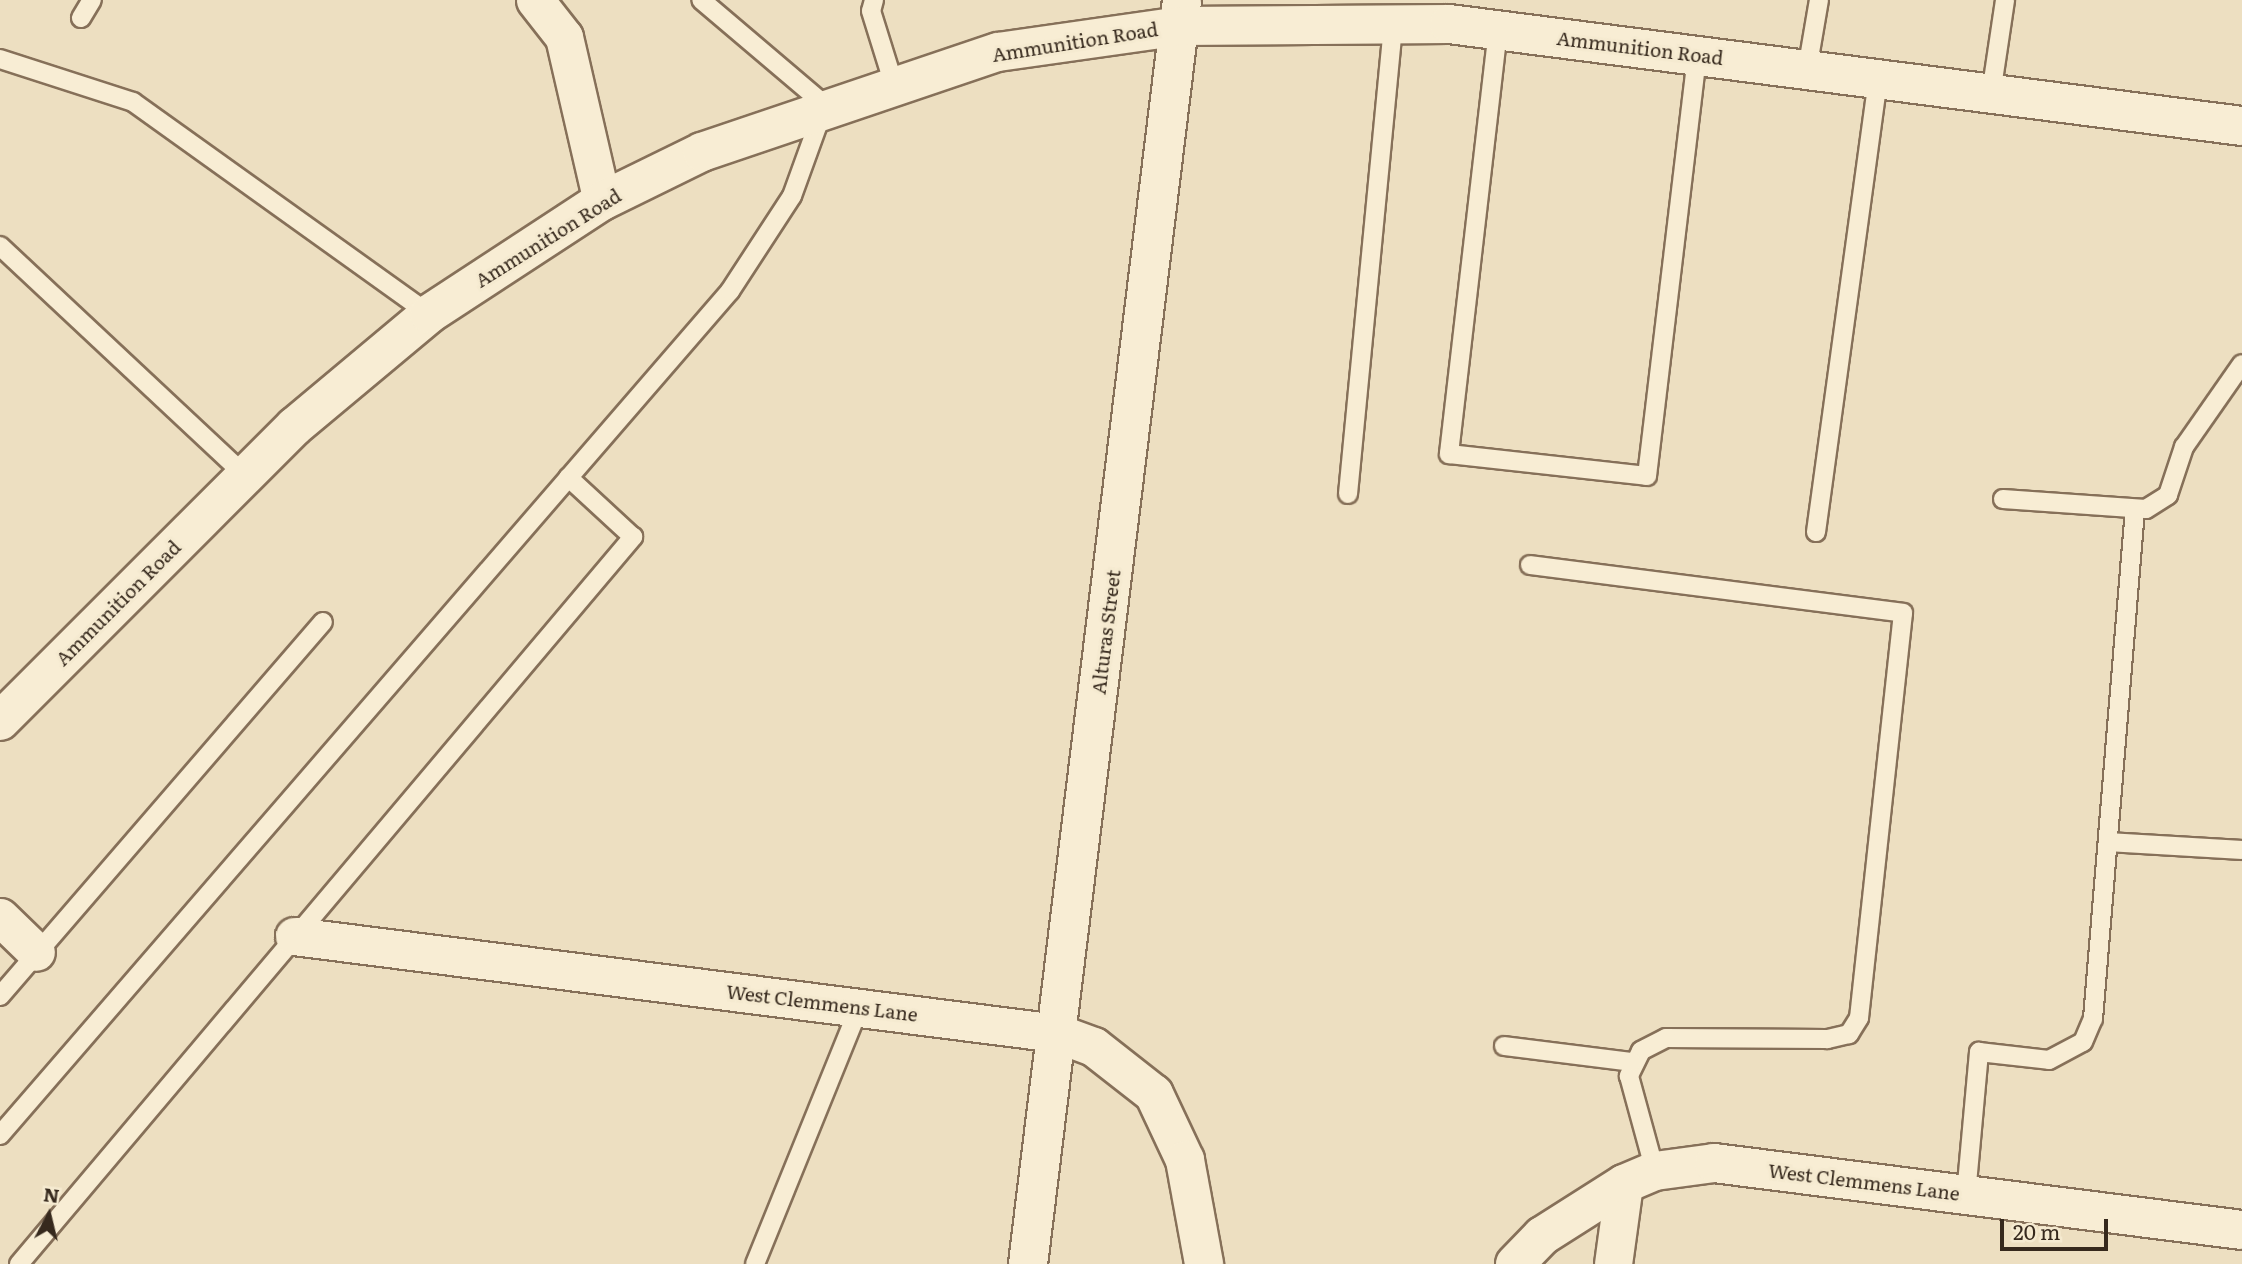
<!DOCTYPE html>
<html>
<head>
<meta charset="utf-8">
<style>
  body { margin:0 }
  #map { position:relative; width:2242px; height:1264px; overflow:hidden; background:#eddfc1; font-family:Literata,serif }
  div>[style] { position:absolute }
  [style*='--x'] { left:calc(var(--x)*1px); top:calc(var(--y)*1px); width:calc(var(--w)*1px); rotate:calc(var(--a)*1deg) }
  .roads { filter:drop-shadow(2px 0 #867059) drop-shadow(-2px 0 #867059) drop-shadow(0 2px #867059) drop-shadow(0 -2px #867059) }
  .service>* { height:18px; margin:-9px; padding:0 9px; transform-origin:9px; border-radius:9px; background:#f8edd4 }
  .minor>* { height:37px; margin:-18.5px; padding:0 18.5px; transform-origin:18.5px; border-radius:18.5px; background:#f8edd4 }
  .tertiary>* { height:38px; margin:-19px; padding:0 19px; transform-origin:19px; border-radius:19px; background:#f8edd4 }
  .secondary>* { height:38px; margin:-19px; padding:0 19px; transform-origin:19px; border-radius:19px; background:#f8edd4 }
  span { translate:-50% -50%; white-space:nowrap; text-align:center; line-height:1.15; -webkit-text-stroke:6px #f5ead0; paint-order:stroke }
  .street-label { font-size:19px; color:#36291d }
  .north { position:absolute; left:14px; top:1180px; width:70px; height:70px; -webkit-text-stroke:5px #f5ead0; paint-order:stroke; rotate:7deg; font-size:19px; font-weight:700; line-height:28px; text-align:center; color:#36291d }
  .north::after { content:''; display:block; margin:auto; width:24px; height:32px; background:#36291d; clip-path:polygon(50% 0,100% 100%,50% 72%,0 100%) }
  .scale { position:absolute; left:2000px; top:1219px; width:108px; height:32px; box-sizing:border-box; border:4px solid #36291d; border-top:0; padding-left:9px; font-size:21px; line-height:24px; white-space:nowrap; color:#36291d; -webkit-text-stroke:5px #f5ead0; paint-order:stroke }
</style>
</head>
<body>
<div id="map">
  <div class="roads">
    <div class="service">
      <div style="--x:874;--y:0;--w:11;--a:105"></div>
      <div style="--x:871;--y:11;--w:77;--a:72.7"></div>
      <div style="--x:81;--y:18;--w:21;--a:-59"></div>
      <div style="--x:1498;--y:30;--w:427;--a:96.6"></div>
      <div style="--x:1449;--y:454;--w:199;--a:6.3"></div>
      <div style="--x:1647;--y:476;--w:423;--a:-83.2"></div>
      <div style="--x:0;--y:59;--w:140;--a:17.9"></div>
      <div style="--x:133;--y:102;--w:364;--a:35.6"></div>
      <div style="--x:1807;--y:70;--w:71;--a:-80.3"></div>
      <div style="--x:1991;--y:94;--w:95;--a:-81.5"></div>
      <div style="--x:0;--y:246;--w:337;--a:43.1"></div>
      <div style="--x:1348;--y:494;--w:472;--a:-84.5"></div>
      <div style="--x:2003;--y:499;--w:143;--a:4"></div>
      <div style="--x:2146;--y:509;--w:26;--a:-32"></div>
      <div style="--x:2168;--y:495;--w:51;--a:-71.6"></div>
      <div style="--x:2184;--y:447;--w:101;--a:-55.1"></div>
      <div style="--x:1816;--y:532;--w:458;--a:-82.2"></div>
      <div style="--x:1530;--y:565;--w:376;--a:7.3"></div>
      <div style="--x:1903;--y:613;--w:407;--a:96.2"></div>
      <div style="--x:1859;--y:1018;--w:19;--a:122"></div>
      <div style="--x:1849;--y:1034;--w:23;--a:167"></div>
      <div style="--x:1827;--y:1039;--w:161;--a:-179.6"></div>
      <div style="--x:1666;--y:1038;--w:28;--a:153"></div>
      <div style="--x:1641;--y:1051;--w:28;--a:116"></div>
      <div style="--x:1629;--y:1076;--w:98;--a:74.7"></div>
      <div style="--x:2108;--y:842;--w:134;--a:3.4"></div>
      <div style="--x:0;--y:996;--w:494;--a:-49.2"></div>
      <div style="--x:1504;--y:1046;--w:129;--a:7.1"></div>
      <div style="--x:0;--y:1135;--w:1116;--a:-49.14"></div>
      <div style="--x:730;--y:291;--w:113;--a:-56.9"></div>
      <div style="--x:792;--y:196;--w:97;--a:-70.1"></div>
      <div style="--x:825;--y:105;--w:162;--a:-139.7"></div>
      <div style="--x:1966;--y:1195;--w:144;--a:-84.8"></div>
      <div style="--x:1979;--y:1052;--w:70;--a:6.5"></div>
      <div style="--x:2049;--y:1060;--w:38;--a:-28"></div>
      <div style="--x:2083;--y:1042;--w:25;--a:-67"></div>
      <div style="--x:2093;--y:1019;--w:512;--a:-85.29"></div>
      <div style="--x:19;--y:1264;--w:952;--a:-49.82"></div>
      <div style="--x:633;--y:537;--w:88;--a:-137.3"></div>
      <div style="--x:755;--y:1264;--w:276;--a:-67.9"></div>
    </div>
    <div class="minor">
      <div style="--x:535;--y:0;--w:47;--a:51.9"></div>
      <div style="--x:564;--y:37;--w:168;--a:77"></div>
      <div style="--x:0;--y:917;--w:50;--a:44.2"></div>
      <div style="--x:294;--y:936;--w:768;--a:7.25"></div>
      <div style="--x:1613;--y:1264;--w:81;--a:-82.2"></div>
    </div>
    <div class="tertiary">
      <div style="--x:1056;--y:1033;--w:40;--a:20.2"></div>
      <div style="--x:1094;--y:1047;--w:76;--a:38.1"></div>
      <div style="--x:1154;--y:1094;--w:73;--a:64.8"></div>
      <div style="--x:1185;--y:1160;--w:106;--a:79.6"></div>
      <div style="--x:1028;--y:1264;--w:1273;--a:-83.05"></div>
      <div style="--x:1515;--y:1264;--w:39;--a:-46"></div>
      <div style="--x:1542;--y:1236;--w:97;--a:-32.4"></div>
      <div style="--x:1624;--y:1184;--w:34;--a:-23"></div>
      <div style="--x:1655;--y:1171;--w:60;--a:-7.7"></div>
      <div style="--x:1714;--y:1163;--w:532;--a:7.23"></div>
    </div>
    <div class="secondary">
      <div style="--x:0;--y:721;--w:416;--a:-45"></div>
      <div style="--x:294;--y:427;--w:176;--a:-39.9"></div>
      <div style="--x:429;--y:314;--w:207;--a:-33.2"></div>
      <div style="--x:602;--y:201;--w:111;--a:-26.1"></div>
      <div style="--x:702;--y:152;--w:312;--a:-18.7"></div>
      <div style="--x:998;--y:52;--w:184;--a:-8.1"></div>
      <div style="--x:1180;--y:26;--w:269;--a:-0.4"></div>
      <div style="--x:1449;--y:24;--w:800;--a:7.33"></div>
    </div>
  </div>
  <div class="street-label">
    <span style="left:1075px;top:42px;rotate:-9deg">Ammunition Road</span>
    <span style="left:1640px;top:48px;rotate:7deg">Ammunition Road</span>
    <span style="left:548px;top:238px;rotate:-32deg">Ammunition Road</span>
    <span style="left:118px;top:603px;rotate:-45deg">Ammunition Road</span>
    <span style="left:1106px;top:632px;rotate:-83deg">Alturas Street</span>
    <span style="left:822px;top:1003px;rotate:7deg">West Clemmens Lane</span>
    <span style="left:1864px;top:1182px;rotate:7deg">West Clemmens Lane</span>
  </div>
  <div class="north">N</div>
  <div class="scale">20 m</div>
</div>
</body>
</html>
